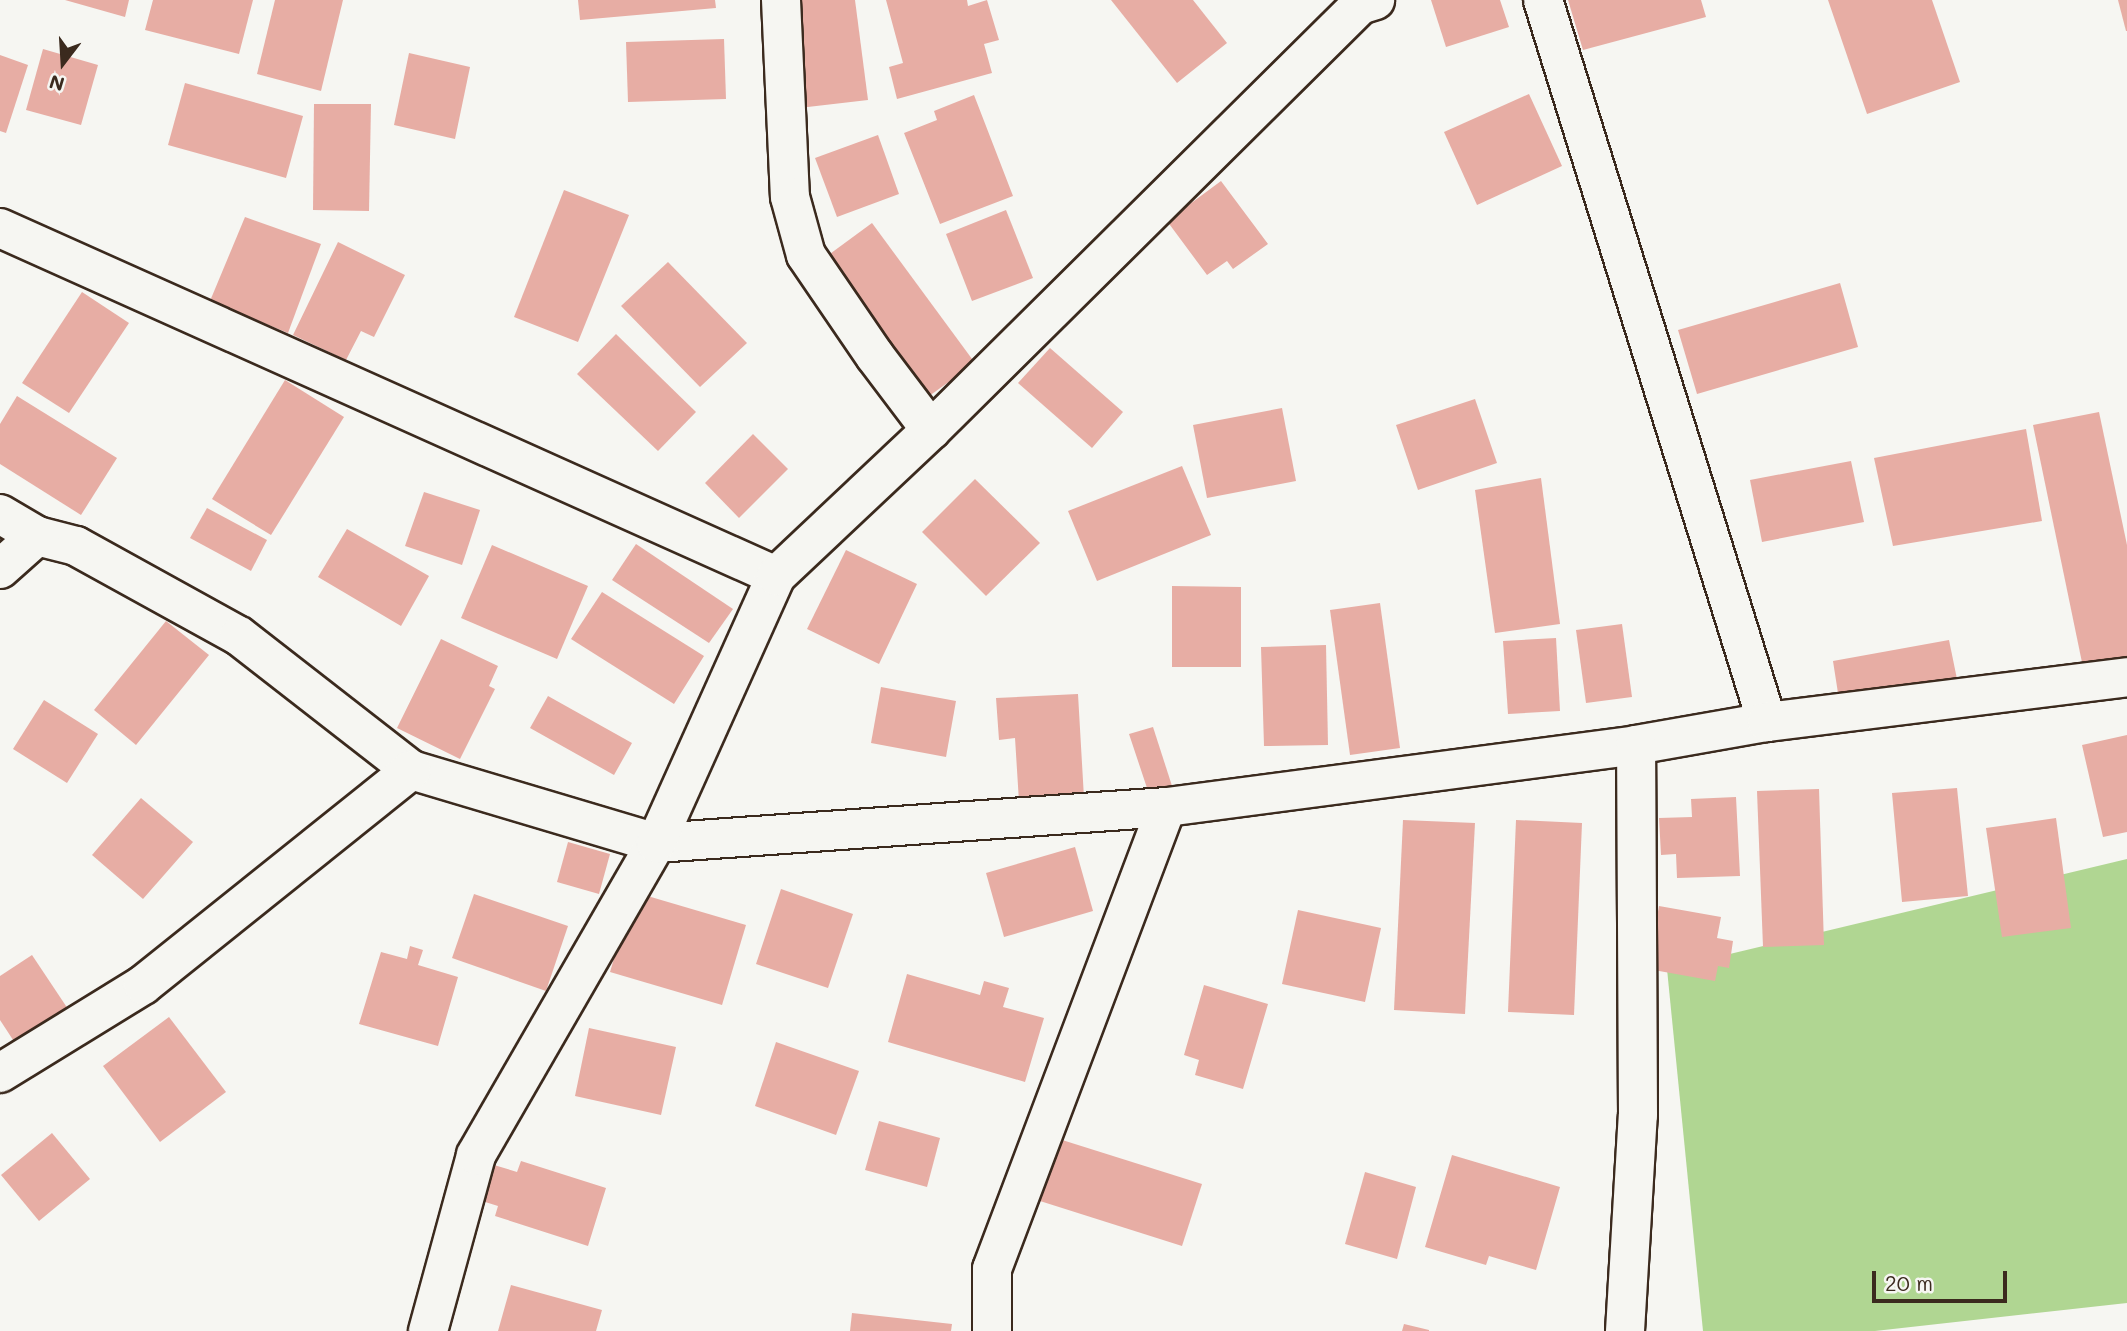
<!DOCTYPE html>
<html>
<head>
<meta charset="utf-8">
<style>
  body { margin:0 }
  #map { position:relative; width:2127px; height:1331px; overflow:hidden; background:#f6f6f2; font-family:Mali,sans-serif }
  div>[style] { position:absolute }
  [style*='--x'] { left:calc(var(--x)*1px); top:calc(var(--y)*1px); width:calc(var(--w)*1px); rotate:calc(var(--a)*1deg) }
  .green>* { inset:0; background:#b0d692 }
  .building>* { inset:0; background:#e7ada4 }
  .roads { filter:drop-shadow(2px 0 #3b2a1e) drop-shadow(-2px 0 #3b2a1e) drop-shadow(0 2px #3b2a1e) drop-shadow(0 -2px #3b2a1e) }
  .minor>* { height:38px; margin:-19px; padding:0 19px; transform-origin:19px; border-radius:19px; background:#f6f6f2 }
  span { translate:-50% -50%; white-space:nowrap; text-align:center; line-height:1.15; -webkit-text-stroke:6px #f6f6f2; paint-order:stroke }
  .north { position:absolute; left:28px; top:28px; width:70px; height:70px; -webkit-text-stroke:5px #f6f6f2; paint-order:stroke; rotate:197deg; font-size:19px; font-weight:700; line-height:28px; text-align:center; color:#3b2a1e }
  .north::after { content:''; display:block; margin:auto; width:24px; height:32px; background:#3b2a1e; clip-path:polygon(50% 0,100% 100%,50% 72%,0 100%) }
  .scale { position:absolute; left:1872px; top:1271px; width:135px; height:32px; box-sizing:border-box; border:4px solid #3b2a1e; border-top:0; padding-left:9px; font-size:21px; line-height:24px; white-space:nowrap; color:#3b2a1e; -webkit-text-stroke:5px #f6f6f2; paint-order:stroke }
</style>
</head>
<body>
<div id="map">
  <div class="green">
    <div style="clip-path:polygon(2127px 859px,2127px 1303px,1875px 1331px,1703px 1331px,1667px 969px)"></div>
  </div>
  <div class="building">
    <div style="clip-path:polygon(65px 0,129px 0,125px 17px)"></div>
    <div style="clip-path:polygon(153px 0,253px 0,239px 54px,145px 30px)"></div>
    <div style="clip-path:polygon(275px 0,343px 0,321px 91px,257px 74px)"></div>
    <div style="clip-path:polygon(578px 0,715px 0,716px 8px,580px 20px)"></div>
    <div style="clip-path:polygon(786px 0,855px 0,868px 100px,799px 108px)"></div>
    <div style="clip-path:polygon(886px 0,967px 0,968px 6px,987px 0,999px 40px,984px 44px,992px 73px,897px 99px,889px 67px,903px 63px)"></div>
    <div style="clip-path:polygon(1111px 0,1193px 0,1227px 43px,1177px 83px)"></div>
    <div style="clip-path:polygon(1431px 0,1500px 0,1509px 27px,1446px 47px)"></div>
    <div style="clip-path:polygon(1568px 0,1701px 0,1706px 17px,1583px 50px)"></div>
    <div style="clip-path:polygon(1828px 0,1932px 0,1960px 82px,1867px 114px)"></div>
    <div style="clip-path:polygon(2118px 0,2127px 0,2127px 31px,2126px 31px)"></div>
    <div style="clip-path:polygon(724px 39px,726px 99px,628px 102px,626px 42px)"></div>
    <div style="clip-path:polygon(43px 49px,98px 65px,81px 125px,26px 110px)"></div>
    <div style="clip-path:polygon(409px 53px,470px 67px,455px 139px,394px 125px)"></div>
    <div style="clip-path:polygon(0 55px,28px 65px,6px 133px,0 131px)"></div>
    <div style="clip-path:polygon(185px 83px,303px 116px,286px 178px,168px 145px)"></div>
    <div style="clip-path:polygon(1529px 94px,1562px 166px,1477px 205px,1444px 132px)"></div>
    <div style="clip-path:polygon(974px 95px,1013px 196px,940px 224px,904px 133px,937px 120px,934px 111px)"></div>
    <div style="clip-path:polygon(314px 104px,371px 104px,369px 211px,313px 210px)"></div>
    <div style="clip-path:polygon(878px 135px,899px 194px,837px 217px,815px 158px)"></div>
    <div style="clip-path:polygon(1221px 181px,1268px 244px,1233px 269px,1227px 261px,1207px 275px,1167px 221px)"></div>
    <div style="clip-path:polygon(564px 190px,629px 215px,578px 342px,514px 317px)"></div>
    <div style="clip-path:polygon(1006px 210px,1033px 278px,972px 301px,946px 234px)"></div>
    <div style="clip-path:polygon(245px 217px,321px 244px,288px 333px,210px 301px)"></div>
    <div style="clip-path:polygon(872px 223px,975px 363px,925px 399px,823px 259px)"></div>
    <div style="clip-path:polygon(338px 242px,405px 275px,374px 337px,361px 331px,346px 360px,293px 335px)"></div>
    <div style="clip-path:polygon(668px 262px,747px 343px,700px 387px,621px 306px)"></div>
    <div style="clip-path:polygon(1840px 283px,1858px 347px,1697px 394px,1678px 330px)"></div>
    <div style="clip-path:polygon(82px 292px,129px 323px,69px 413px,22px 383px)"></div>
    <div style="clip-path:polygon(616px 334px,696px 412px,658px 451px,577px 374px)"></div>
    <div style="clip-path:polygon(1050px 348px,1123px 412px,1092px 448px,1018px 383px)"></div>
    <div style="clip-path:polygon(285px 380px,344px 417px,271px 535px,212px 499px)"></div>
    <div style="clip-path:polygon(17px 396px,117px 458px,81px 515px,0 464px,0 424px)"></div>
    <div style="clip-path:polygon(1475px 399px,1497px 463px,1418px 490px,1396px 425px)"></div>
    <div style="clip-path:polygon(1282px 408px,1296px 481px,1207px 498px,1193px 425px)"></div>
    <div style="clip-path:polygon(2099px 412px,2127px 545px,2127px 668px,2085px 677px,2033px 425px)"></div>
    <div style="clip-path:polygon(2026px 429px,2042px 521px,1893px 546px,1874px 458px)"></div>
    <div style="clip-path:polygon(753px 434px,788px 469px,739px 518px,705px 483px)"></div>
    <div style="clip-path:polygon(1851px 461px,1864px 522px,1762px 542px,1750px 480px)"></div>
    <div style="clip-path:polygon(1182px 466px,1211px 535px,1097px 581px,1068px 511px)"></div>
    <div style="clip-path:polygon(1541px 478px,1560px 624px,1495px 633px,1475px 490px)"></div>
    <div style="clip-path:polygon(975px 479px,1040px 543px,986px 596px,922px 532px)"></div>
    <div style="clip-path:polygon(424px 492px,480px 510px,462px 565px,405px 546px)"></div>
    <div style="clip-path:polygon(207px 508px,267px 540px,251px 571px,190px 538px)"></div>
    <div style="clip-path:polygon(347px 529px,429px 576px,401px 626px,318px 577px)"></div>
    <div style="clip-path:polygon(636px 544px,733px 609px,709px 643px,612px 580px)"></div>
    <div style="clip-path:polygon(492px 545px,588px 586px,557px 659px,461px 618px)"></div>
    <div style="clip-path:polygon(846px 550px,917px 584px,879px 664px,807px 629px)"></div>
    <div style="clip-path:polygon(1172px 586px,1241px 587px,1241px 667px,1172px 667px)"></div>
    <div style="clip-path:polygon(602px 592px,704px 656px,674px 704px,571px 639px)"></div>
    <div style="clip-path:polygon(1380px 603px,1400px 748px,1350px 755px,1330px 610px)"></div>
    <div style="clip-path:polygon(166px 621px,209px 655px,136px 745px,94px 710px)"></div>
    <div style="clip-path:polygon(1622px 624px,1632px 697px,1586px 703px,1576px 630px)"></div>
    <div style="clip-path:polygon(1556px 638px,1560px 711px,1508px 714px,1503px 641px)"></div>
    <div style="clip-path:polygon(441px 639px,498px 666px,489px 686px,495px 689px,460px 759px,397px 728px)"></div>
    <div style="clip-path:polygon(1949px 640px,1958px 684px,1840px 706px,1833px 661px)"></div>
    <div style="clip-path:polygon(1326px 645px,1328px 745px,1264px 746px,1261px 647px)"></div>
    <div style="clip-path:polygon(881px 687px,956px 701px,946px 757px,871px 743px)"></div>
    <div style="clip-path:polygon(1078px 694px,1084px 798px,1019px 802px,1015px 738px,999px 740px,996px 698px)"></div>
    <div style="clip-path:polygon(548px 696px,632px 743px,614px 775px,530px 728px)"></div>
    <div style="clip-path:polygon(44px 700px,98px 734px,67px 783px,13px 749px)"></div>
    <div style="clip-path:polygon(1153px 727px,1173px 789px,1150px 797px,1129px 734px)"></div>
    <div style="clip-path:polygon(2127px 735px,2127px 832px,2103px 837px,2082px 745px)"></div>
    <div style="clip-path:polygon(1957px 788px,1968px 896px,1902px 902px,1892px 793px)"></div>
    <div style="clip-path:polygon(1819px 789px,1824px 945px,1763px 947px,1757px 791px)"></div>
    <div style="clip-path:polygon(1736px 797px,1740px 876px,1677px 878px,1676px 854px,1661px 855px,1659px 818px,1692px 817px,1691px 799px)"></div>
    <div style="clip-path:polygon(141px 798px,193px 842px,143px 899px,92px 855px)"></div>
    <div style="clip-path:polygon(2056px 818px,2071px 928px,2002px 937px,1986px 828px)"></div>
    <div style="clip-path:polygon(1403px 820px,1475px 823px,1465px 1014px,1394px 1010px)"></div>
    <div style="clip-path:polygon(1516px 820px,1582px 823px,1574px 1015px,1508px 1012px)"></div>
    <div style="clip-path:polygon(568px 842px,610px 854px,599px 894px,557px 882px)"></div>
    <div style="clip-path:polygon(1075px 847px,1093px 911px,1004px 937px,986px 873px)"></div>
    <div style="clip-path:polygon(781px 889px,853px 914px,828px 988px,756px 964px)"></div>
    <div style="clip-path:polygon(634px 892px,746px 925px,722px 1005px,610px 972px)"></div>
    <div style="clip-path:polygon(474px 894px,568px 926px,546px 991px,452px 958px)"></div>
    <div style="clip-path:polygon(1659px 906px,1721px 917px,1717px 938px,1733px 941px,1729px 968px,1718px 966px,1715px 981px,1648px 969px)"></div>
    <div style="clip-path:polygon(1298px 910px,1381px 928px,1365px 1002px,1282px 984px)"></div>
    <div style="clip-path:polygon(410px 946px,423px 950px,418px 965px,458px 977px,438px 1046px,359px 1024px,381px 952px,407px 959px)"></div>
    <div style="clip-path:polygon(32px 955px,70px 1012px,17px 1046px,0 1020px,0 976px)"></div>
    <div style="clip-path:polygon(907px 974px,980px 995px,984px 981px,1009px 988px,1003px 1007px,1044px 1018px,1025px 1082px,888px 1042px)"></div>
    <div style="clip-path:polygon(1204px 985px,1268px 1004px,1243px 1089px,1195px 1075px,1199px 1060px,1184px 1055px)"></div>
    <div style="clip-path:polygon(169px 1017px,226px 1092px,160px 1142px,103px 1066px)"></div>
    <div style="clip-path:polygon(589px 1028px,676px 1047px,661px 1115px,575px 1096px)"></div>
    <div style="clip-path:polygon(776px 1042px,859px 1071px,836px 1135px,755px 1106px)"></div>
    <div style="clip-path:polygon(879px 1121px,940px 1138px,927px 1187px,865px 1170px)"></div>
    <div style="clip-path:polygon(52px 1133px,90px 1179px,39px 1221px,1px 1175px)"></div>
    <div style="clip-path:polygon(1059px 1139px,1202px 1184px,1182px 1246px,1040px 1201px)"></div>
    <div style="clip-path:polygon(1452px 1155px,1560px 1187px,1536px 1270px,1489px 1256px,1486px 1265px,1425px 1247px)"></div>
    <div style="clip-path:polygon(521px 1161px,606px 1188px,588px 1246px,495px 1216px,498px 1206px,482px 1201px,494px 1165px,517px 1172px)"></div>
    <div style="clip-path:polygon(1365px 1172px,1416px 1187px,1397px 1259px,1345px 1244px)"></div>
    <div style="clip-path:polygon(511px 1285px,602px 1310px,596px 1331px,498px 1331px)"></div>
    <div style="clip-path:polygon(852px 1313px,952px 1324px,951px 1331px,850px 1331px)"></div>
    <div style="clip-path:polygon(1404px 1324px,1429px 1330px,1429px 1331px,1402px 1331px)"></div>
  </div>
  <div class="roads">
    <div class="minor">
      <div style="--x:781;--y:0;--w:197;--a:87.4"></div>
      <div style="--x:790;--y:197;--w:60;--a:74.6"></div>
      <div style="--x:806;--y:255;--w:122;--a:55.7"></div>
      <div style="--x:875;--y:356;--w:93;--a:52.9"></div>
      <div style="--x:1543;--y:0;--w:756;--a:72.76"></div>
      <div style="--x:0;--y:228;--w:850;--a:24.15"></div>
      <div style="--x:0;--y:514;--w:43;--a:30.7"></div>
      <div style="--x:37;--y:536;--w:40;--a:14.4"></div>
      <div style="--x:76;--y:546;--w:186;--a:28.9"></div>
      <div style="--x:239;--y:636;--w:218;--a:37.9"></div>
      <div style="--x:411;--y:770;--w:256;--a:16.6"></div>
      <div style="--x:656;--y:843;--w:512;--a:-4.03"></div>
      <div style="--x:1167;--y:807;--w:473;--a:-7.5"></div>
      <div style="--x:1636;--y:745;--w:133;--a:-10"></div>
      <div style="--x:1767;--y:722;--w:363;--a:-7.1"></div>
      <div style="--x:0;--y:569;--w:50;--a:-41.7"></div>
      <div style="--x:0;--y:1073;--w:168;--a:-31.6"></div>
      <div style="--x:143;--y:985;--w:344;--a:-38.7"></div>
      <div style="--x:428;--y:1331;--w:182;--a:-74.7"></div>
      <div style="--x:476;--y:1155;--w:360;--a:-60"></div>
      <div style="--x:656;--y:843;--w:293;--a:-65.8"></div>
      <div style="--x:776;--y:576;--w:213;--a:-43.3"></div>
      <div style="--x:931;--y:430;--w:604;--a:-44.73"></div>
      <div style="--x:1360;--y:5;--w:16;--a:-18"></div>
      <div style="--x:992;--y:1331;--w:62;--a:-90"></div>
      <div style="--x:992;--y:1269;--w:494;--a:-69.3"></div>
      <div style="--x:1625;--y:1331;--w:216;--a:-86.6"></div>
      <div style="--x:1638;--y:1115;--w:370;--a:-90.3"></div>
    </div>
  </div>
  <div class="north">N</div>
  <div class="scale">20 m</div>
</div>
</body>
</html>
